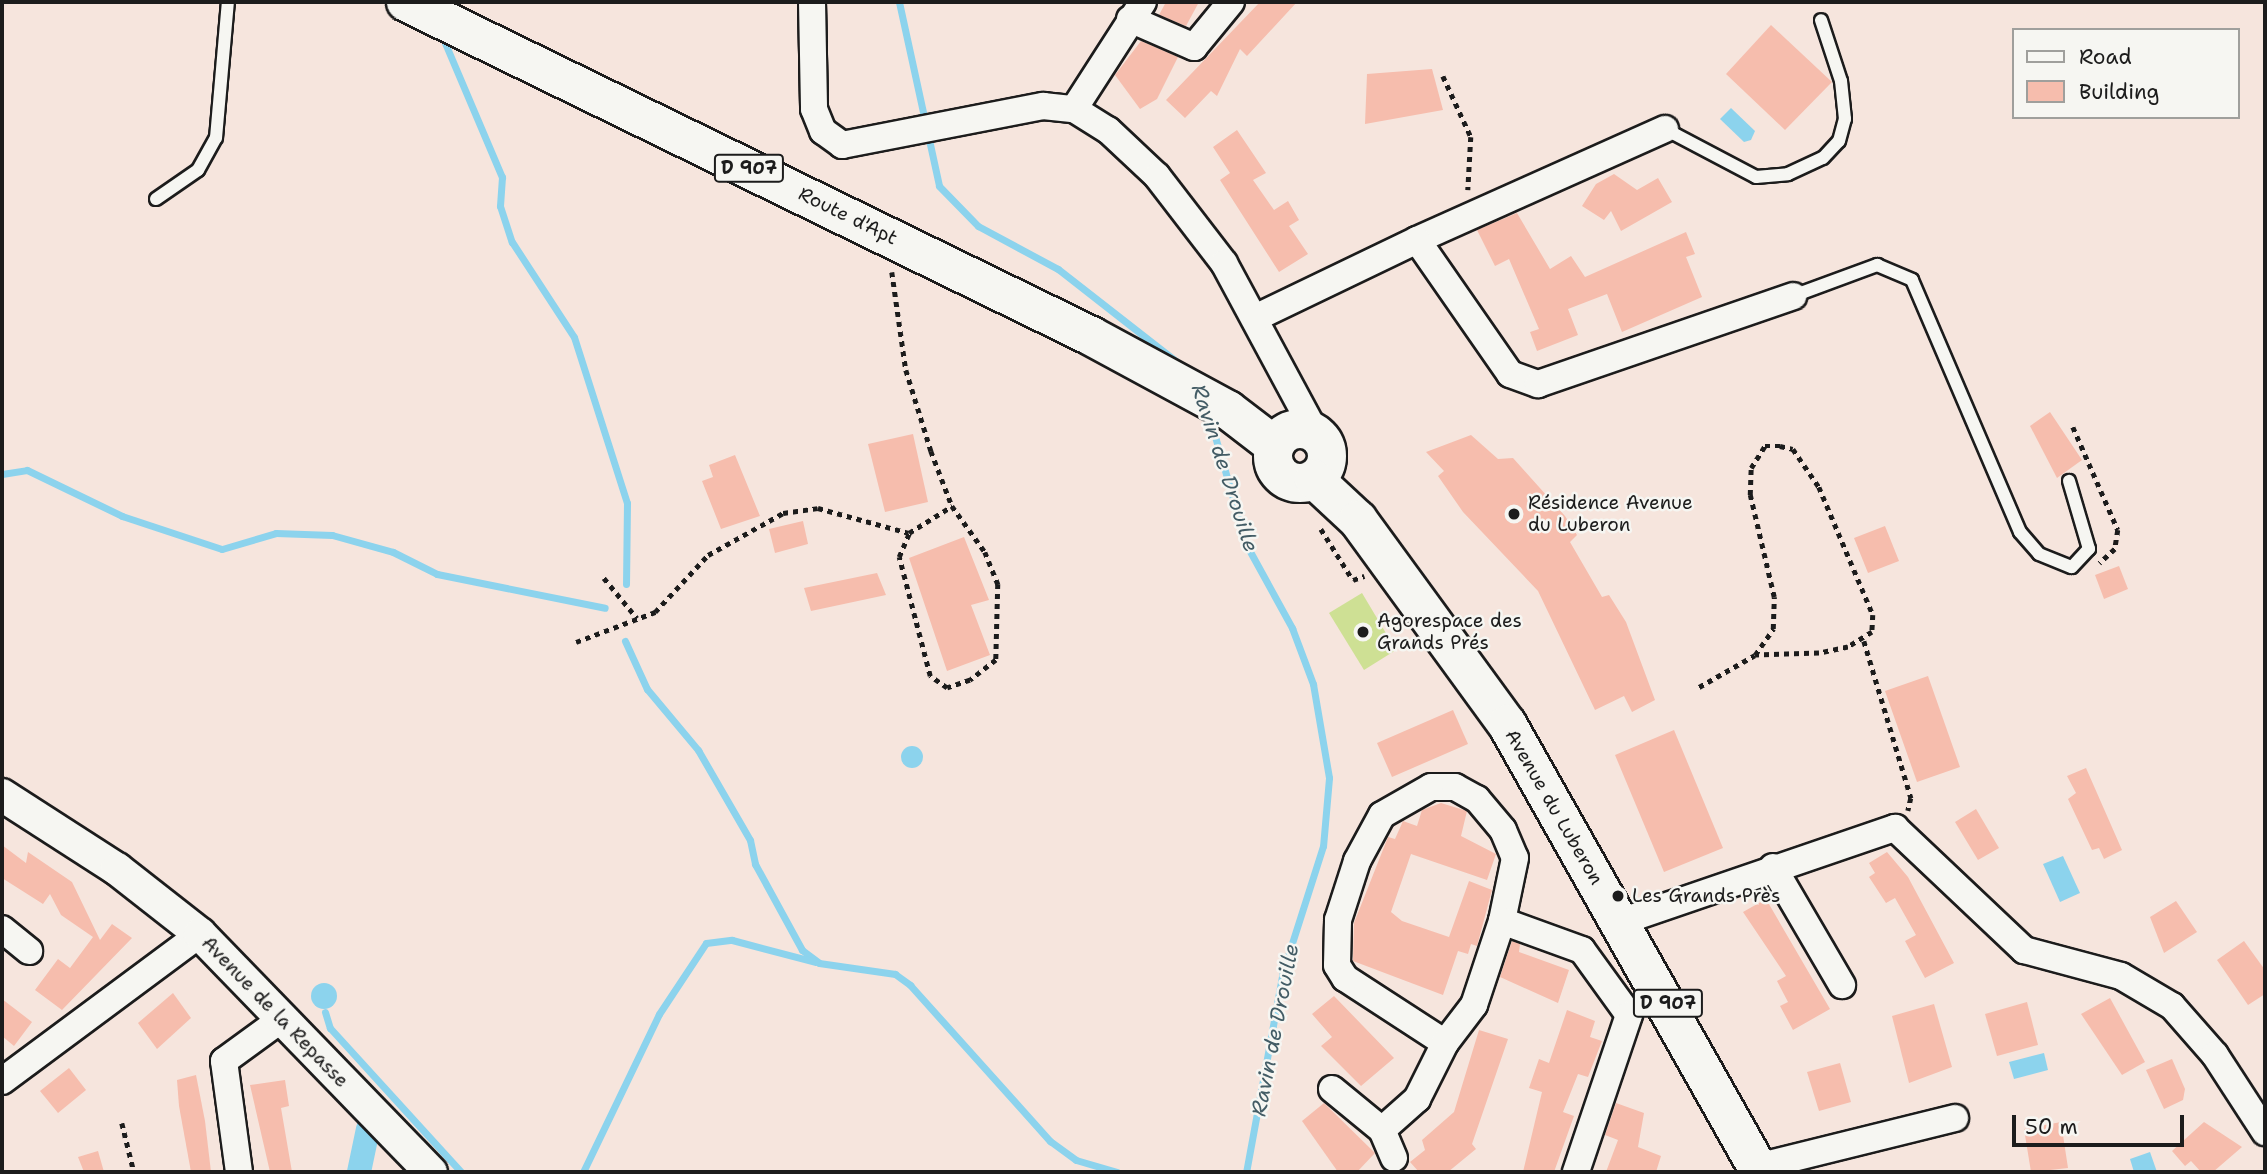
<!DOCTYPE html>
<html>
<head>
<meta charset="utf-8">
<style>
  body { margin:0 }
  #map { position:relative; width:2267px; height:1174px; overflow:hidden; background:#f6e5dd; font-family:"Shantell Sans",sans-serif }
  div>[style] { position:absolute }
  [style*='--x'] { left:calc(var(--x)*1px); top:calc(var(--y)*1px); width:calc(var(--w)*1px); rotate:calc(var(--a)*1deg) }
  .green>* { inset:0; background:#cee094 }
  .water>* { inset:0; background:#8cd3ed }
  .round { border-radius:50% }
  .stream>* { height:7px; margin:-3.5px; padding:0 3.5px; transform-origin:3.5px; border-radius:3.5px; background:#8cd3ed }
  .canal>* { height:24px; margin:-12px; padding:0 12px; transform-origin:12px; border-radius:12px; background:#8cd3ed }
  .building>* { inset:0; background:#f6bdad }
  .path>* { height:4.5px; margin-top:-2.25px; transform-origin:0; background:repeating-linear-gradient(90deg,#1c1c1c 0 5px,transparent 0 10px) }
  .roads { filter:drop-shadow(2px 0 #1c1c1c) drop-shadow(-2px 0 #1c1c1c) drop-shadow(0 2px #1c1c1c) drop-shadow(0 -2px #1c1c1c) }
  .service>* { height:12px; margin:-6px; padding:0 6px; transform-origin:6px; border-radius:6px; background:#f6f6f2 }
  .minor>* { height:26px; margin:-13px; padding:0 13px; transform-origin:13px; border-radius:13px; background:#f6f6f2 }
  .tertiary>* { height:32px; margin:-16px; padding:0 16px; transform-origin:16px; border-radius:16px; background:#f6f6f2 }
  .primary>* { height:38px; margin:-19px; padding:0 19px; transform-origin:19px; border-radius:19px; background:#f6f6f2 }
  .primary>.ring { margin:-19px; padding:0; box-sizing:content-box; background:none; border:38px solid #f6f6f2; border-radius:50% }
  .dots>* { width:19px; height:19px; translate:-50% -50%; box-sizing:border-box; border:4px solid #f6f6f2; border-radius:50% }
  span { translate:-50% -50%; white-space:nowrap; text-align:center; line-height:1.15; -webkit-text-stroke:5px #f6f6f2; paint-order:stroke }
  .shield-label span { padding:2px 5px; background:#f6f6f2; border:2px solid; border-radius:5px; -webkit-text-stroke-width:0 }
  .shield-label { font-size:18px; color:#1c1c1c; font-weight:700 }
  .street-label { font-size:19px; color:#1c1c1c }
  .poi-label { font-size:19px; color:#1c1c1c }
  .left { translate:0 -50%; text-align:left }
  .water-label { font-size:21px; color:#435c65; font-style:italic }
  .frame { position:absolute; inset:0; border:4px solid #1c1c1c; pointer-events:none }
  .legend { position:absolute; left:2012px; top:28px; width:228px; height:91px; box-sizing:border-box; background:#f6f6f2; border:2px solid #9f9f9c; margin:0; padding:9px 12px; list-style:none; font-size:21px; color:#1c1c1c }
  .legend li { display:flex; align-items:center; gap:14px; height:35px }
  .legend b { width:35px; border:2px solid #9f9f9c }
  .scale { position:absolute; left:2012px; top:1115px; width:172px; height:32px; box-sizing:border-box; border:4px solid #1c1c1c; border-top:0; padding-left:9px; font-size:21px; line-height:24px; white-space:nowrap; color:#1c1c1c; -webkit-text-stroke:5px #f6f6f2; paint-order:stroke }
</style>
</head>
<body>
<div id="map">
  <div class="green">
    <div style="clip-path:polygon(1362px 593px,1396px 650px,1364px 670px,1329px 613px)"></div>
  </div>
  <div class="water">
    <div style="clip-path:polygon(1731px 108px,1755px 131px,1751px 140px,1744px 142px,1720px 119px)"></div>
    <div class="round" style="left:901px;top:746px;width:22px;height:22px"></div>
    <div style="clip-path:polygon(2063px 856px,2080px 893px,2060px 902px,2043px 864px)"></div>
    <div class="round" style="left:311px;top:983px;width:26px;height:26px"></div>
    <div style="clip-path:polygon(2044px 1053px,2048px 1070px,2014px 1079px,2009px 1062px)"></div>
    <div style="clip-path:polygon(2150px 1152px,2157px 1172px,2134px 1172px,2130px 1159px)"></div>
  </div>
  <div class="stream">
    <div style="--x:899;--y:2;--w:188;--a:77.7"></div>
    <div style="--x:939;--y:186;--w:56;--a:45.7"></div>
    <div style="--x:978;--y:226;--w:91;--a:28.3"></div>
    <div style="--x:1058;--y:269;--w:174;--a:38"></div>
    <div style="--x:445;--y:43;--w:146;--a:67"></div>
    <div style="--x:502;--y:177;--w:29;--a:94"></div>
    <div style="--x:500;--y:206;--w:38;--a:72"></div>
    <div style="--x:512;--y:242;--w:113;--a:56.9"></div>
    <div style="--x:574;--y:337;--w:174;--a:72.3"></div>
    <div style="--x:627;--y:503;--w:81;--a:90.7"></div>
    <div style="--x:1209;--y:416;--w:135;--a:73.7"></div>
    <div style="--x:1247;--y:546;--w:94;--a:61.2"></div>
    <div style="--x:1292;--y:628;--w:60;--a:69.4"></div>
    <div style="--x:1313;--y:684;--w:95;--a:80.3"></div>
    <div style="--x:1329;--y:778;--w:68;--a:95"></div>
    <div style="--x:1323;--y:846;--w:131;--a:107.7"></div>
    <div style="--x:1283;--y:971;--w:204;--a:100.4"></div>
    <div style="--x:2;--y:474;--w:25;--a:-9"></div>
    <div style="--x:27;--y:470;--w:106;--a:25.8"></div>
    <div style="--x:122;--y:516;--w:105;--a:18.3"></div>
    <div style="--x:222;--y:549;--w:56;--a:-16.5"></div>
    <div style="--x:276;--y:533;--w:56;--a:2"></div>
    <div style="--x:332;--y:535;--w:63;--a:15.6"></div>
    <div style="--x:393;--y:552;--w:49;--a:26.6"></div>
    <div style="--x:437;--y:574;--w:171;--a:11.4"></div>
    <div style="--x:625;--y:641;--w:53;--a:65.4"></div>
    <div style="--x:647;--y:689;--w:80;--a:50.1"></div>
    <div style="--x:698;--y:750;--w:104;--a:60"></div>
    <div style="--x:750;--y:840;--w:25;--a:78"></div>
    <div style="--x:755;--y:864;--w:98;--a:61.3"></div>
    <div style="--x:802;--y:950;--w:21;--a:37"></div>
    <div style="--x:819;--y:963;--w:77;--a:8.2"></div>
    <div style="--x:895;--y:974;--w:19;--a:36"></div>
    <div style="--x:910;--y:985;--w:210;--a:48.1"></div>
    <div style="--x:1050;--y:1141;--w:32;--a:36"></div>
    <div style="--x:1076;--y:1160;--w:43;--a:16.3"></div>
    <div style="--x:325;--y:1012;--w:17;--a:73"></div>
    <div style="--x:330;--y:1028;--w:195;--a:47.7"></div>
    <div style="--x:583;--y:1172;--w:175;--a:-64.3"></div>
    <div style="--x:659;--y:1014;--w:85;--a:-56.5"></div>
    <div style="--x:706;--y:943;--w:26;--a:-7"></div>
    <div style="--x:732;--y:940;--w:86;--a:14.8"></div>
  </div>
  <div class="canal">
    <div style="--x:359;--y:1172;--w:44;--a:-78.2"></div>
  </div>
  <div class="building">
    <div style="clip-path:polygon(1166px 2px,1199px 2px,1186px 26px,1159px 15px)"></div>
    <div style="clip-path:polygon(1260px 2px,1297px 2px,1247px 56px,1240px 49px,1217px 96px,1211px 91px,1185px 118px,1166px 100px)"></div>
    <div style="clip-path:polygon(1771px 25px,1832px 82px,1785px 130px,1726px 74px)"></div>
    <div style="clip-path:polygon(1141px 41px,1178px 57px,1157px 99px,1140px 109px,1115px 75px)"></div>
    <div style="clip-path:polygon(1432px 69px,1443px 110px,1365px 124px,1367px 74px)"></div>
    <div style="clip-path:polygon(1237px 130px,1266px 173px,1253px 180px,1274px 210px,1288px 201px,1299px 220px,1289px 226px,1308px 254px,1279px 272px,1220px 180px,1230px 173px,1213px 147px)"></div>
    <div style="clip-path:polygon(1614px 174px,1637px 190px,1658px 178px,1672px 202px,1621px 231px,1611px 211px,1604px 220px,1582px 206px,1596px 184px)"></div>
    <div style="clip-path:polygon(1517px 213px,1550px 269px,1571px 256px,1585px 277px,1686px 232px,1695px 254px,1686px 257px,1702px 297px,1622px 332px,1607px 294px,1568px 309px,1578px 335px,1537px 351px,1530px 332px,1539px 329px,1509px 259px,1495px 266px,1477px 230px)"></div>
    <div style="clip-path:polygon(2050px 412px,2082px 460px,2057px 478px,2030px 426px)"></div>
    <div style="clip-path:polygon(913px 434px,928px 502px,885px 512px,868px 444px)"></div>
    <div style="clip-path:polygon(1471px 435px,1498px 459px,1513px 458px,1565px 516px,1577px 535px,1570px 542px,1602px 597px,1609px 595px,1626px 622px,1655px 700px,1632px 712px,1624px 696px,1595px 710px,1538px 591px,1463px 512px,1438px 476px,1444px 471px,1426px 452px)"></div>
    <div style="clip-path:polygon(735px 455px,760px 516px,721px 529px,702px 481px,713px 477px,709px 465px)"></div>
    <div style="clip-path:polygon(803px 521px,808px 544px,775px 553px,769px 529px)"></div>
    <div style="clip-path:polygon(1885px 526px,1899px 561px,1868px 573px,1854px 538px)"></div>
    <div style="clip-path:polygon(964px 537px,989px 600px,971px 605px,990px 655px,947px 671px,909px 558px)"></div>
    <div style="clip-path:polygon(2119px 566px,2128px 589px,2104px 599px,2095px 575px)"></div>
    <div style="clip-path:polygon(877px 573px,886px 595px,811px 611px,804px 588px)"></div>
    <div style="clip-path:polygon(1928px 676px,1960px 767px,1917px 782px,1885px 691px)"></div>
    <div style="clip-path:polygon(1453px 710px,1468px 744px,1392px 777px,1377px 743px)"></div>
    <div style="clip-path:polygon(1674px 730px,1723px 848px,1664px 872px,1615px 755px)"></div>
    <div style="clip-path:polygon(2086px 768px,2122px 850px,2104px 859px,2099px 848px,2092px 850px,2068px 799px,2076px 793px,2067px 776px)"></div>
    <div style="clip-path:polygon(1441px 803px,1467px 811px,1461px 836px,1496px 854px,1487px 880px,1411px 854px,1391px 912px,1402px 921px,1449px 937px,1469px 881px,1492px 890px,1477px 946px,1471px 944px,1468px 954px,1458px 951px,1443px 995px,1353px 961px,1354px 923px,1388px 837px,1395px 839px,1403px 821px,1417px 826px,1422px 810px)"></div>
    <div style="clip-path:polygon(1976px 809px,1999px 848px,1978px 860px,1955px 822px)"></div>
    <div style="clip-path:polygon(2px 845px,26px 863px,28px 852px,72px 882px,100px 940px,112px 924px,132px 938px,62px 1010px,35px 990px,58px 959px,70px 968px,93px 937px,61px 915px,50px 894px,43px 904px,2px 878px)"></div>
    <div style="clip-path:polygon(1887px 852px,1908px 877px,1954px 963px,1925px 978px,1905px 941px,1916px 935px,1895px 898px,1886px 903px,1869px 877px,1875px 873px,1869px 863px)"></div>
    <div style="clip-path:polygon(1766px 899px,1830px 1009px,1793px 1030px,1780px 1006px,1788px 1002px,1777px 981px,1786px 976px,1743px 912px)"></div>
    <div style="clip-path:polygon(2176px 901px,2197px 932px,2164px 953px,2150px 917px)"></div>
    <div style="clip-path:polygon(1512px 941px,1520px 944px,1519px 952px,1569px 970px,1558px 1003px,1500px 977px)"></div>
    <div style="clip-path:polygon(2244px 941px,2265px 970px,2265px 994px,2248px 1005px,2217px 960px)"></div>
    <div style="clip-path:polygon(173px 993px,191px 1018px,157px 1049px,138px 1023px)"></div>
    <div style="clip-path:polygon(1334px 996px,1394px 1058px,1361px 1086px,1321px 1046px,1332px 1037px,1312px 1014px)"></div>
    <div style="clip-path:polygon(2110px 998px,2145px 1062px,2122px 1075px,2081px 1014px)"></div>
    <div style="clip-path:polygon(2px 999px,32px 1022px,14px 1046px,2px 1036px)"></div>
    <div style="clip-path:polygon(2027px 1002px,2038px 1045px,1997px 1056px,1985px 1014px)"></div>
    <div style="clip-path:polygon(1934px 1004px,1952px 1067px,1909px 1083px,1892px 1016px)"></div>
    <div style="clip-path:polygon(1567px 1010px,1595px 1021px,1590px 1037px,1602px 1041px,1588px 1077px,1578px 1074px,1563px 1112px,1574px 1116px,1554px 1172px,1523px 1172px,1542px 1092px,1529px 1088px,1539px 1059px,1549px 1063px)"></div>
    <div style="clip-path:polygon(1479px 1030px,1508px 1039px,1472px 1144px,1476px 1149px,1448px 1172px,1419px 1172px,1410px 1162px,1425px 1150px,1422px 1140px,1454px 1112px)"></div>
    <div style="clip-path:polygon(2172px 1059px,2185px 1089px,2183px 1100px,2164px 1109px,2146px 1070px)"></div>
    <div style="clip-path:polygon(1840px 1063px,1851px 1102px,1819px 1111px,1807px 1072px)"></div>
    <div style="clip-path:polygon(69px 1068px,86px 1090px,58px 1113px,40px 1091px)"></div>
    <div style="clip-path:polygon(196px 1075px,205px 1121px,211px 1172px,191px 1172px,179px 1106px,177px 1080px)"></div>
    <div style="clip-path:polygon(285px 1080px,289px 1106px,281px 1108px,292px 1172px,270px 1172px,250px 1085px)"></div>
    <div style="clip-path:polygon(1324px 1103px,1375px 1153px,1357px 1172px,1338px 1172px,1302px 1121px)"></div>
    <div style="clip-path:polygon(1616px 1103px,1644px 1113px,1638px 1147px,1661px 1156px,1656px 1172px,1606px 1172px,1618px 1140px,1605px 1135px)"></div>
    <div style="clip-path:polygon(2061px 1122px,2068px 1168px,2031px 1172px,2024px 1129px)"></div>
    <div style="clip-path:polygon(2204px 1122px,2242px 1147px,2213px 1172px,2201px 1172px,2191px 1161px,2185px 1166px,2172px 1151px)"></div>
    <div style="clip-path:polygon(98px 1151px,104px 1172px,84px 1172px,78px 1157px)"></div>
  </div>
  <div class="path">
    <div style="--x:1443;--y:76;--w:67;--a:65.3"></div>
    <div style="--x:1471;--y:137;--w:53;--a:93.2"></div>
    <div style="--x:892;--y:272;--w:99;--a:81.9"></div>
    <div style="--x:906;--y:370;--w:85;--a:72.8"></div>
    <div style="--x:931;--y:451;--w:59;--a:69.1"></div>
    <div style="--x:952;--y:506;--w:57;--a:54.3"></div>
    <div style="--x:985;--y:552;--w:35;--a:68"></div>
    <div style="--x:998;--y:584;--w:76;--a:91.5"></div>
    <div style="--x:996;--y:660;--w:33;--a:142"></div>
    <div style="--x:970;--y:680;--w:24;--a:161"></div>
    <div style="--x:947;--y:688;--w:21;--a:-145"></div>
    <div style="--x:930;--y:676;--w:123;--a:-104.6"></div>
    <div style="--x:899;--y:557;--w:26;--a:-67"></div>
    <div style="--x:909;--y:533;--w:51;--a:-32.1"></div>
    <div style="--x:2073;--y:427;--w:112;--a:66.4"></div>
    <div style="--x:2118;--y:530;--w:19;--a:99"></div>
    <div style="--x:2115;--y:549;--w:21;--a:137"></div>
    <div style="--x:1321;--y:529;--w:60;--a:57.9"></div>
    <div style="--x:1353;--y:580;--w:12;--a:-20"></div>
    <div style="--x:604;--y:578;--w:52;--a:50.5"></div>
    <div style="--x:1864;--y:641;--w:164;--a:73.3"></div>
    <div style="--x:1911;--y:798;--w:13;--a:103"></div>
    <div style="--x:576;--y:642;--w:85;--a:-20.8"></div>
    <div style="--x:655;--y:612;--w:78;--a:-47.1"></div>
    <div style="--x:708;--y:555;--w:86;--a:-29.2"></div>
    <div style="--x:783;--y:513;--w:35;--a:-8"></div>
    <div style="--x:818;--y:508;--w:94;--a:15.4"></div>
    <div style="--x:1699;--y:687;--w:64;--a:-29.7"></div>
    <div style="--x:1755;--y:655;--w:32;--a:-55"></div>
    <div style="--x:1773;--y:629;--w:32;--a:-88"></div>
    <div style="--x:1774;--y:597;--w:105;--a:-103.2"></div>
    <div style="--x:1750;--y:495;--w:27;--a:-88"></div>
    <div style="--x:1751;--y:468;--w:26;--a:-58"></div>
    <div style="--x:1765;--y:446;--w:15;--a:0"></div>
    <div style="--x:1780;--y:446;--w:13;--a:13"></div>
    <div style="--x:1793;--y:449;--w:46;--a:55.6"></div>
    <div style="--x:1819;--y:487;--w:139;--a:67.1"></div>
    <div style="--x:1873;--y:615;--w:17;--a:93"></div>
    <div style="--x:1872;--y:632;--w:28;--a:148"></div>
    <div style="--x:1848;--y:647;--w:30;--a:168"></div>
    <div style="--x:1819;--y:653;--w:64;--a:178.2"></div>
    <div style="--x:122;--y:1123;--w:50;--a:76.2"></div>
  </div>
  <div class="roads">
    <div class="service">
      <div style="--x:1665;--y:129;--w:103;--a:27.8"></div>
      <div style="--x:1756;--y:177;--w:32;--a:-5"></div>
      <div style="--x:1788;--y:174;--w:38;--a:-25"></div>
      <div style="--x:1823;--y:158;--w:23;--a:-47"></div>
      <div style="--x:1839;--y:141;--w:23;--a:-75"></div>
      <div style="--x:1845;--y:119;--w:38;--a:-96"></div>
      <div style="--x:1841;--y:81;--w:64;--a:-108.2"></div>
      <div style="--x:156;--y:199;--w:51;--a:-34.6"></div>
      <div style="--x:198;--y:170;--w:37;--a:-61"></div>
      <div style="--x:216;--y:138;--w:137;--a:-85"></div>
      <div style="--x:1793;--y:296;--w:90;--a:-20.3"></div>
      <div style="--x:1877;--y:265;--w:38;--a:23"></div>
      <div style="--x:1912;--y:280;--w:274;--a:66.8"></div>
      <div style="--x:2020;--y:532;--w:29;--a:49"></div>
      <div style="--x:2039;--y:554;--w:35;--a:22"></div>
      <div style="--x:2072;--y:567;--w:25;--a:-47"></div>
      <div style="--x:2089;--y:549;--w:71;--a:-106.4"></div>
    </div>
    <div class="minor">
      <div style="--x:812;--y:2;--w:107;--a:88.9"></div>
      <div style="--x:814;--y:109;--w:24;--a:68"></div>
      <div style="--x:823;--y:131;--w:24;--a:36"></div>
      <div style="--x:842;--y:145;--w:205;--a:-11"></div>
      <div style="--x:1043;--y:106;--w:31;--a:6"></div>
      <div style="--x:1074;--y:109;--w:40;--a:32"></div>
      <div style="--x:1108;--y:130;--w:67;--a:43.2"></div>
      <div style="--x:1157;--y:176;--w:110;--a:52.4"></div>
      <div style="--x:1224;--y:263;--w:194;--a:61.7"></div>
      <div style="--x:1130;--y:19;--w:70;--a:23.6"></div>
      <div style="--x:1194;--y:47;--w:58;--a:-50.6"></div>
      <div style="--x:1074;--y:109;--w:127;--a:-57.2"></div>
      <div style="--x:1665;--y:129;--w:272;--a:155.9"></div>
      <div style="--x:1417;--y:240;--w:163;--a:55.2"></div>
      <div style="--x:1510;--y:374;--w:30;--a:20"></div>
      <div style="--x:1538;--y:384;--w:270;--a:-19"></div>
      <div style="--x:1255;--y:318;--w:180;--a:-25.7"></div>
      <div style="--x:1773;--y:867;--w:137;--a:59.7"></div>
      <div style="--x:1620;--y:922;--w:291;--a:-18.9"></div>
      <div style="--x:1895;--y:828;--w:178;--a:43.4"></div>
      <div style="--x:2024;--y:950;--w:100;--a:15"></div>
      <div style="--x:2121;--y:976;--w:59;--a:30.5"></div>
      <div style="--x:2172;--y:1006;--w:65;--a:48.7"></div>
      <div style="--x:2215;--y:1055;--w:92;--a:57"></div>
      <div style="--x:2;--y:929;--w:35;--a:39"></div>
      <div style="--x:1445;--y:1043;--w:119;--a:-147"></div>
      <div style="--x:1345;--y:978;--w:15;--a:-122"></div>
      <div style="--x:1337;--y:965;--w:45;--a:-88.7"></div>
      <div style="--x:1338;--y:920;--w:62;--a:-72.1"></div>
      <div style="--x:1357;--y:861;--w:52;--a:-61.5"></div>
      <div style="--x:1382;--y:815;--w:56;--a:-29.7"></div>
      <div style="--x:1431;--y:787;--w:24;--a:0"></div>
      <div style="--x:1455;--y:787;--w:25;--a:29"></div>
      <div style="--x:1477;--y:799;--w:40;--a:50"></div>
      <div style="--x:1503;--y:830;--w:30;--a:67"></div>
      <div style="--x:1515;--y:858;--w:64;--a:101.7"></div>
      <div style="--x:2;--y:1081;--w:247;--a:-36.6"></div>
      <div style="--x:1332;--y:1089;--w:65;--a:39.4"></div>
      <div style="--x:1394;--y:1158;--w:30;--a:-113"></div>
      <div style="--x:1382;--y:1130;--w:47;--a:-41.5"></div>
      <div style="--x:1417;--y:1099;--w:63;--a:-63.4"></div>
      <div style="--x:1445;--y:1043;--w:48;--a:-52.7"></div>
      <div style="--x:1474;--y:1005;--w:89;--a:-71.6"></div>
      <div style="--x:1502;--y:921;--w:85;--a:19.9"></div>
      <div style="--x:1582;--y:950;--w:80;--a:54.1"></div>
      <div style="--x:1629;--y:1015;--w:166;--a:108.7"></div>
      <div style="--x:1757;--y:1167;--w:204;--a:-13.9"></div>
      <div style="--x:239;--y:1172;--w:112;--a:-97.7"></div>
      <div style="--x:224;--y:1061;--w:73;--a:-36.1"></div>
    </div>
    <div class="tertiary">
      <div style="--x:2;--y:795;--w:137;--a:32.8"></div>
      <div style="--x:117;--y:869;--w:105;--a:38.1"></div>
      <div style="--x:200;--y:934;--w:332;--a:45.9"></div>
    </div>
    <div class="primary">
      <div style="--x:406;--y:2;--w:762;--a:25.99"></div>
      <div style="--x:1091;--y:336;--w:156;--a:28.4"></div>
      <div style="--x:1228;--y:410;--w:59;--a:37.5"></div>
      <div class="ring" style="left:1273px;top:429px;width:16px;height:16px"></div>
      <div style="--x:1314;--y:479;--w:60;--a:43"></div>
      <div style="--x:1358;--y:520;--w:253;--a:53.9"></div>
      <div style="--x:1507;--y:724;--w:515;--a:60.55"></div>
    </div>
  </div>
  <div class="dots">
    <div style="left:1514px;top:514px;background:#1c1c1c"></div>
    <div style="left:1363px;top:632px;background:#1c1c1c"></div>
    <div style="left:1618px;top:896px;background:#1c1c1c"></div>
  </div>
  <div class="shield-label">
    <span style="left:749px;top:168px">D 907</span>
    <span style="left:1668px;top:1003px">D 907</span>
  </div>
  <div class="street-label">
    <span style="left:848px;top:216px;rotate:26deg">Route d'Apt</span>
    <span style="left:1554px;top:807px;rotate:60deg">Avenue du Luberon</span>
    <span style="left:275px;top:1012px;rotate:46deg">Avenue de la Repasse</span>
  </div>
  <div class="poi-label">
    <span class="left" style="left:1528px;top:514px">Résidence Avenue<br>du Luberon</span>
    <span class="left" style="left:1377px;top:632px">Agorespace des<br>Grands Prés</span>
    <span class="left" style="left:1632px;top:896px">Les Grands Près</span>
  </div>
  <div class="water-label">
    <span style="left:1225px;top:468px;rotate:72deg">Ravin de Drouille</span>
    <span style="left:1275px;top:1030px;rotate:-79deg">Ravin de Drouille</span>
  </div>
  <div class="frame"></div>
  <ul class="legend">
  <li><b style="height:9px;background:#f6f6f2"></b>Road</li>
  <li><b style="height:19px;background:#f6bdad"></b>Building</li>
  </ul>
  <div class="scale">50 m</div>
</div>
</body>
</html>
